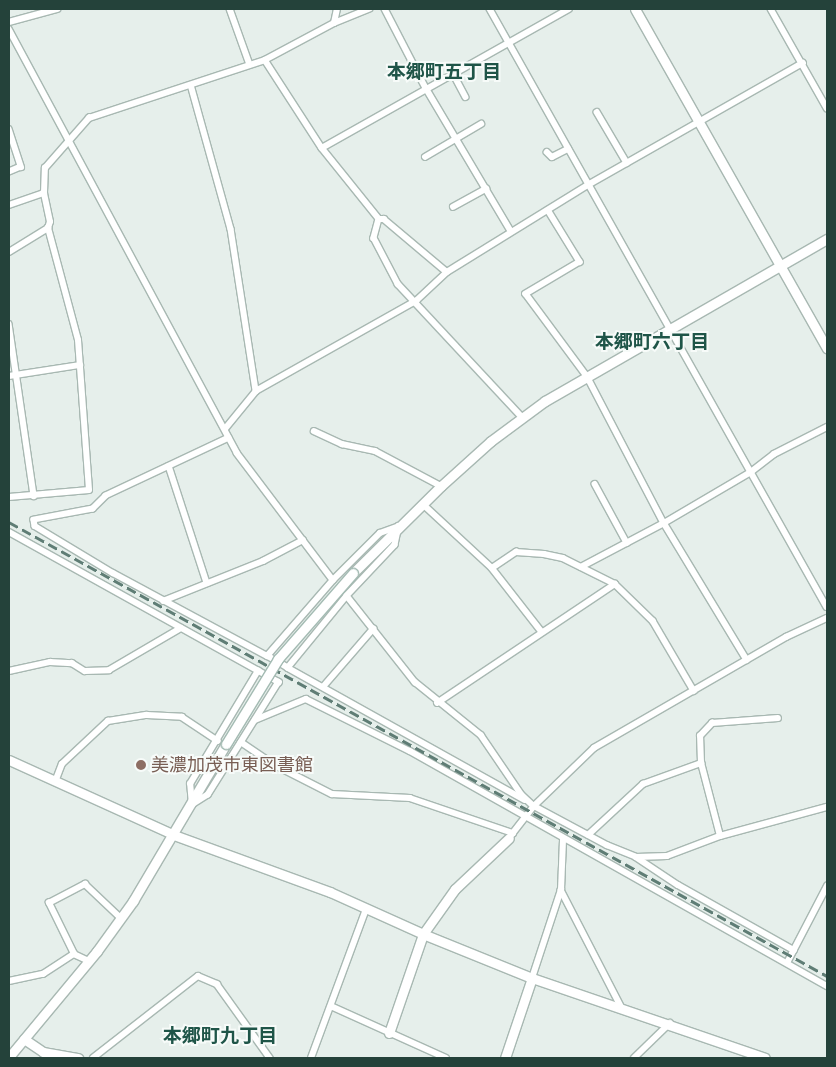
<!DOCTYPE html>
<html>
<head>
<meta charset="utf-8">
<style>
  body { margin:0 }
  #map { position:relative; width:836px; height:1067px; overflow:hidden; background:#e6efeb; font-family:"Public Sans","Noto Sans JP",sans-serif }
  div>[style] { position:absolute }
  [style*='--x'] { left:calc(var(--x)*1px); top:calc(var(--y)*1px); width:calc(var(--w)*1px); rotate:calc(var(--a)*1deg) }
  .roads { filter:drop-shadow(1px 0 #a8b8b2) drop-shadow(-1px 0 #a8b8b2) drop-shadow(0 1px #a8b8b2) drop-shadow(0 -1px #a8b8b2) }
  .street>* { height:5.5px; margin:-2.75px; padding:0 2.75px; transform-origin:2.75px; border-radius:2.75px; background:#fff }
  .secondary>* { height:9px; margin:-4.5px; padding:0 4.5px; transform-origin:4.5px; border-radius:4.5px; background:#fff }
  .rail>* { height:2.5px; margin-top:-1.25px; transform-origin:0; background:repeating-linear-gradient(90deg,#5f7d75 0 10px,transparent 0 15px) }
  .bridges { filter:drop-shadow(1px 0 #a4bbb3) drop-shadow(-1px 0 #a4bbb3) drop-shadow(0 1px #a4bbb3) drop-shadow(0 -1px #a4bbb3) }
  .secondary-bridge>* { height:9px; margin:-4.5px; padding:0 4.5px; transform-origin:4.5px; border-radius:4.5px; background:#fff }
  .dots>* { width:14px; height:14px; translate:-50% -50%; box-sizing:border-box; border:2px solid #f7fbf9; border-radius:50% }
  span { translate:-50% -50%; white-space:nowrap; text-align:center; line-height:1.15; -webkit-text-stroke:4px #f7fbf9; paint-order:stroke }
  .education-label { font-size:18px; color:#785e54 }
  .left { translate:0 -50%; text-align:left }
  .neighbourhood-label { font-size:19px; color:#1f5548; font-weight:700 }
  .frame { position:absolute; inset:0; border:10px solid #24423a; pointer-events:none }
</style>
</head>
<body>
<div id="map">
  <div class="roads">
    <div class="street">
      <div style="--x:230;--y:9;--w:59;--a:70.3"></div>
      <div style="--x:385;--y:9;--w:89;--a:62.6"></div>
      <div style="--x:426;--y:88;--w:166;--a:59.3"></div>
      <div style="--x:490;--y:9;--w:686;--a:60.6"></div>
      <div style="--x:771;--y:9;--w:114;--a:60.5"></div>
      <div style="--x:9;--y:22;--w:50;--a:-15.2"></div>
      <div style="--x:334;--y:23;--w:38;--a:-22"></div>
      <div style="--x:9;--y:29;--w:481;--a:61.7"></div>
      <div style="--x:237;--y:453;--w:159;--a:52.9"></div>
      <div style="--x:265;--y:60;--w:105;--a:57.1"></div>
      <div style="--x:322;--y:148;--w:91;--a:51.2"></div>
      <div style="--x:379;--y:219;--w:20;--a:105"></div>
      <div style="--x:374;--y:238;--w:52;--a:62.4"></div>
      <div style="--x:398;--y:284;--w:183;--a:47"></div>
      <div style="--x:453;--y:73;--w:27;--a:62"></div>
      <div style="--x:191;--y:85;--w:149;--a:74.5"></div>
      <div style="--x:231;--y:229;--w:164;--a:81.2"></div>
      <div style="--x:597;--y:112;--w:59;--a:59.5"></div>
      <div style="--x:9;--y:129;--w:40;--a:72"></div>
      <div style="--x:21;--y:167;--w:13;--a:157"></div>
      <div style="--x:322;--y:148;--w:283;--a:-29.4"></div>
      <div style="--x:547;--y:152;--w:7;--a:45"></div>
      <div style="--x:552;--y:157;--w:18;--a:-27"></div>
      <div style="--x:425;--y:157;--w:65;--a:-30.5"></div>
      <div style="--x:9;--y:205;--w:37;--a:-19"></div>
      <div style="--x:453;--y:207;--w:38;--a:-29"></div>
      <div style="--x:548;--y:210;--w:61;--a:58.4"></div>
      <div style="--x:580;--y:262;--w:63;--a:149.3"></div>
      <div style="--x:526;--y:294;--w:102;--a:53.4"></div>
      <div style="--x:587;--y:376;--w:166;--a:62.4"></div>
      <div style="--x:664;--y:523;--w:160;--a:58.8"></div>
      <div style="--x:379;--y:219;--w:5;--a:0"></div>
      <div style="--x:384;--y:219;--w:82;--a:40.1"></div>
      <div style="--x:9;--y:252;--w:46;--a:-31.6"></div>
      <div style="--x:9;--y:324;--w:174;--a:81.7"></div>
      <div style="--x:9;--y:376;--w:72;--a:-8.8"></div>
      <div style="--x:225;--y:429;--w:49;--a:-50.8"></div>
      <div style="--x:256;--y:391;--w:184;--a:-29.4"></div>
      <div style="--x:416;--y:301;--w:42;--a:-43.1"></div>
      <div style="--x:447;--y:272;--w:166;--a:-31.7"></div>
      <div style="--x:588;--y:185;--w:247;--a:-29.6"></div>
      <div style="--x:314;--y:431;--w:31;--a:25"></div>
      <div style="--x:342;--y:444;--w:34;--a:12"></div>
      <div style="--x:375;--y:451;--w:75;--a:27.9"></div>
      <div style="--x:229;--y:438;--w:136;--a:154.8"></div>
      <div style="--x:106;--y:496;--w:18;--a:135"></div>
      <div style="--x:93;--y:509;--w:60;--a:169.4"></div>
      <div style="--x:34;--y:520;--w:6;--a:81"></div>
      <div style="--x:35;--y:526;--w:91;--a:31.1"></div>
      <div style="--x:113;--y:573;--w:175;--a:28.3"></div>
      <div style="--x:169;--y:466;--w:123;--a:72"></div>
      <div style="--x:595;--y:484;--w:67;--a:61.5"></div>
      <div style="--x:9;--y:497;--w:80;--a:-5"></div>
      <div style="--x:89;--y:490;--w:150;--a:-94.2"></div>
      <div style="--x:78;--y:340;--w:116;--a:-105"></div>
      <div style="--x:48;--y:228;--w:6;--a:-72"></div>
      <div style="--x:50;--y:222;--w:30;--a:-102"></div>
      <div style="--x:44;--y:193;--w:25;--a:-88"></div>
      <div style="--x:45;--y:168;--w:67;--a:-48.7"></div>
      <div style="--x:89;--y:118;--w:185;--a:-18.2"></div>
      <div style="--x:265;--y:60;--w:78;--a:-28.2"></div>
      <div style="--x:334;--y:23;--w:14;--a:-78"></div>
      <div style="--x:423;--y:504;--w:94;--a:42.8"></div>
      <div style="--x:492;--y:568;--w:81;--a:52"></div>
      <div style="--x:399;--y:526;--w:19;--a:102"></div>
      <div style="--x:395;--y:545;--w:70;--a:133.3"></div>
      <div style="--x:347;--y:596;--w:93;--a:129.3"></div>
      <div style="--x:288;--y:668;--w:24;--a:-150"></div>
      <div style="--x:267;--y:656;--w:101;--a:-49"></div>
      <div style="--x:333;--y:580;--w:66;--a:-45"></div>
      <div style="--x:380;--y:533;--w:20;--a:-20"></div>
      <div style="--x:9;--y:532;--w:309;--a:29.1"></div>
      <div style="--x:279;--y:682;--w:133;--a:122.1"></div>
      <div style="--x:208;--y:795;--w:19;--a:148"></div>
      <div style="--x:192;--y:805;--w:21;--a:-95"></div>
      <div style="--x:190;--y:784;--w:132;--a:-59"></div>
      <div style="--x:581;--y:567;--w:94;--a:-27.9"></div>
      <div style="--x:664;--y:523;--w:101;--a:-30.4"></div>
      <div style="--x:751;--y:472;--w:29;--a:-38"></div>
      <div style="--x:774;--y:454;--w:59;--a:-27"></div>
      <div style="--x:492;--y:568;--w:29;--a:-34"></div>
      <div style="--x:516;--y:552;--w:28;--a:4"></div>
      <div style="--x:544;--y:554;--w:19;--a:12"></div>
      <div style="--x:563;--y:558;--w:58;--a:26.6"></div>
      <div style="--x:615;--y:584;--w:53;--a:44.2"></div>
      <div style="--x:653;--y:621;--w:81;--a:59.6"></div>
      <div style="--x:347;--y:596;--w:110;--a:51.7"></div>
      <div style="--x:415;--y:682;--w:85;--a:38.8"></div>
      <div style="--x:481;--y:735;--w:73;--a:55.7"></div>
      <div style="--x:522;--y:795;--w:16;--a:43"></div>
      <div style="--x:534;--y:806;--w:83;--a:28.1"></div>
      <div style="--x:607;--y:845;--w:31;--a:22"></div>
      <div style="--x:636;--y:857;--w:31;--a:-2"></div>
      <div style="--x:667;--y:856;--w:57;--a:-20.7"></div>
      <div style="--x:720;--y:836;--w:111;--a:-15.2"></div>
      <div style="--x:163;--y:601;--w:108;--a:-21.8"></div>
      <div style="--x:263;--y:561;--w:45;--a:-27.7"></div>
      <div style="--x:288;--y:668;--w:271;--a:29.1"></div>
      <div style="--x:9;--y:671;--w:42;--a:-12.4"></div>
      <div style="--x:50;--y:662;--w:22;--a:3"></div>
      <div style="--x:72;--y:663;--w:15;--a:32"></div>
      <div style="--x:85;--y:671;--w:24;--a:-2"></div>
      <div style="--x:109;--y:670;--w:83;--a:-30.3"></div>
      <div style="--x:323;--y:687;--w:77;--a:-49.2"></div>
      <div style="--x:437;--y:703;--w:214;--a:-33.8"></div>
      <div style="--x:255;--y:720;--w:55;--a:-22.4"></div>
      <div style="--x:306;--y:699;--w:116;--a:26.6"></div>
      <div style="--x:410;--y:751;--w:479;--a:29.4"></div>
      <div style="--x:241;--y:742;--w:41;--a:34.1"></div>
      <div style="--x:275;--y:765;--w:64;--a:27"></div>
      <div style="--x:332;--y:794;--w:78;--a:2.9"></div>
      <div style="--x:410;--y:798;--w:109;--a:18.8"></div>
      <div style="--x:55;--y:782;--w:19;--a:-69"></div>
      <div style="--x:62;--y:764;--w:63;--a:-43.1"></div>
      <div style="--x:108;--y:721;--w:39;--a:-9"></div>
      <div style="--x:147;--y:715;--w:35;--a:3"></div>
      <div style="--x:182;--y:717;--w:43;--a:33.7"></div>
      <div style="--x:588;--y:835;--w:75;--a:-42.8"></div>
      <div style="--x:643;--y:784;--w:62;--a:-19.9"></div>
      <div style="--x:720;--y:836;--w:75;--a:-104.6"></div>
      <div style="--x:701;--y:763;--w:27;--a:-92"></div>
      <div style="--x:700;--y:736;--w:18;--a:-47"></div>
      <div style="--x:712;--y:723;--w:66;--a:-4.3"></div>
      <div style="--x:509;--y:838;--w:41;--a:-52"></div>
      <div style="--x:534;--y:806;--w:83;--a:-44"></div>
      <div style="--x:594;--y:748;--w:222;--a:-30"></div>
      <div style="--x:786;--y:637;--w:45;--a:-24.9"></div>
      <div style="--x:636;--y:857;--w:50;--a:33.7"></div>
      <div style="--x:678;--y:885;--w:133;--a:29.3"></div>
      <div style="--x:561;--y:890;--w:131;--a:62.7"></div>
      <div style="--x:74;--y:954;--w:57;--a:-116.1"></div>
      <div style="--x:49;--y:903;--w:41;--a:-27.8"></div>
      <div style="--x:85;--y:884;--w:50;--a:43.4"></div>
      <div style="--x:787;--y:963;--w:87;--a:-62.5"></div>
      <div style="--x:532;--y:978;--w:93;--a:-71.8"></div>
      <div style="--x:561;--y:890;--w:50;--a:-87.7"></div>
      <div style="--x:9;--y:981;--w:35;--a:-12"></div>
      <div style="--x:43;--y:974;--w:37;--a:-33"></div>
      <div style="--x:74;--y:954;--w:17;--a:25"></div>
      <div style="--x:331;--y:1006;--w:126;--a:24.3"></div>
      <div style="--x:93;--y:1058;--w:133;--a:-38"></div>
      <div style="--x:198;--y:976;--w:21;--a:23"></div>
      <div style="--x:217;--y:984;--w:91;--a:54.4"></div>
      <div style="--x:311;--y:1058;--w:159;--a:-69.7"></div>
      <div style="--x:634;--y:1058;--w:50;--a:-44.2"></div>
    </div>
    <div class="secondary">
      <div style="--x:635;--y:9;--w:390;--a:60.5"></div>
      <div style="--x:353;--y:573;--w:124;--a:-44.7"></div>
      <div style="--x:441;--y:486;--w:67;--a:-42"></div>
      <div style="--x:491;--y:441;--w:67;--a:-36.5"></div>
      <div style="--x:545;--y:401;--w:325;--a:-29.9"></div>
      <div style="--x:9;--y:760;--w:181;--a:24.4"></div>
      <div style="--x:174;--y:835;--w:166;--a:20.1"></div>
      <div style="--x:330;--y:892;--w:102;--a:24.3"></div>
      <div style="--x:423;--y:934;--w:118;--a:22"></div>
      <div style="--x:532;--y:978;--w:246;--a:18.9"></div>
      <div style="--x:389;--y:1033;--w:105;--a:-71"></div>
      <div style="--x:423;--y:934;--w:55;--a:-54.6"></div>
      <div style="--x:455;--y:889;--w:74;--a:-43.4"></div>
      <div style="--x:24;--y:1039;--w:23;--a:34"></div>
      <div style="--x:43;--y:1052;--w:36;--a:10"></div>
      <div style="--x:9;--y:1057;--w:138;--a:-50.3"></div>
      <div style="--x:97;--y:951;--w:62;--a:-54.2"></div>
      <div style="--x:133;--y:901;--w:182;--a:-59.4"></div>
      <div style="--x:505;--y:1058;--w:84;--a:-71.4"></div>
    </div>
  </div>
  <div class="rail">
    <div style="--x:9;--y:522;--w:936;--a:29.03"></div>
  </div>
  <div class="bridges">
    <div class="secondary-bridge">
      <div style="--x:226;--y:744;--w:100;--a:-58.5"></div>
      <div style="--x:278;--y:659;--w:114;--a:-48.9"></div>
    </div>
  </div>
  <div class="dots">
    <div style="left:141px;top:765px;background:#8d6e63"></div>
  </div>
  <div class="education-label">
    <span class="left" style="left:151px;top:765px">美濃加茂市東図書館</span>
  </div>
  <div class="neighbourhood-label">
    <span style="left:444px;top:72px">本郷町五丁目</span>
    <span style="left:652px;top:342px">本郷町六丁目</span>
    <span style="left:220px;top:1036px">本郷町九丁目</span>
  </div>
  <div class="frame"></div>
</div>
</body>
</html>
